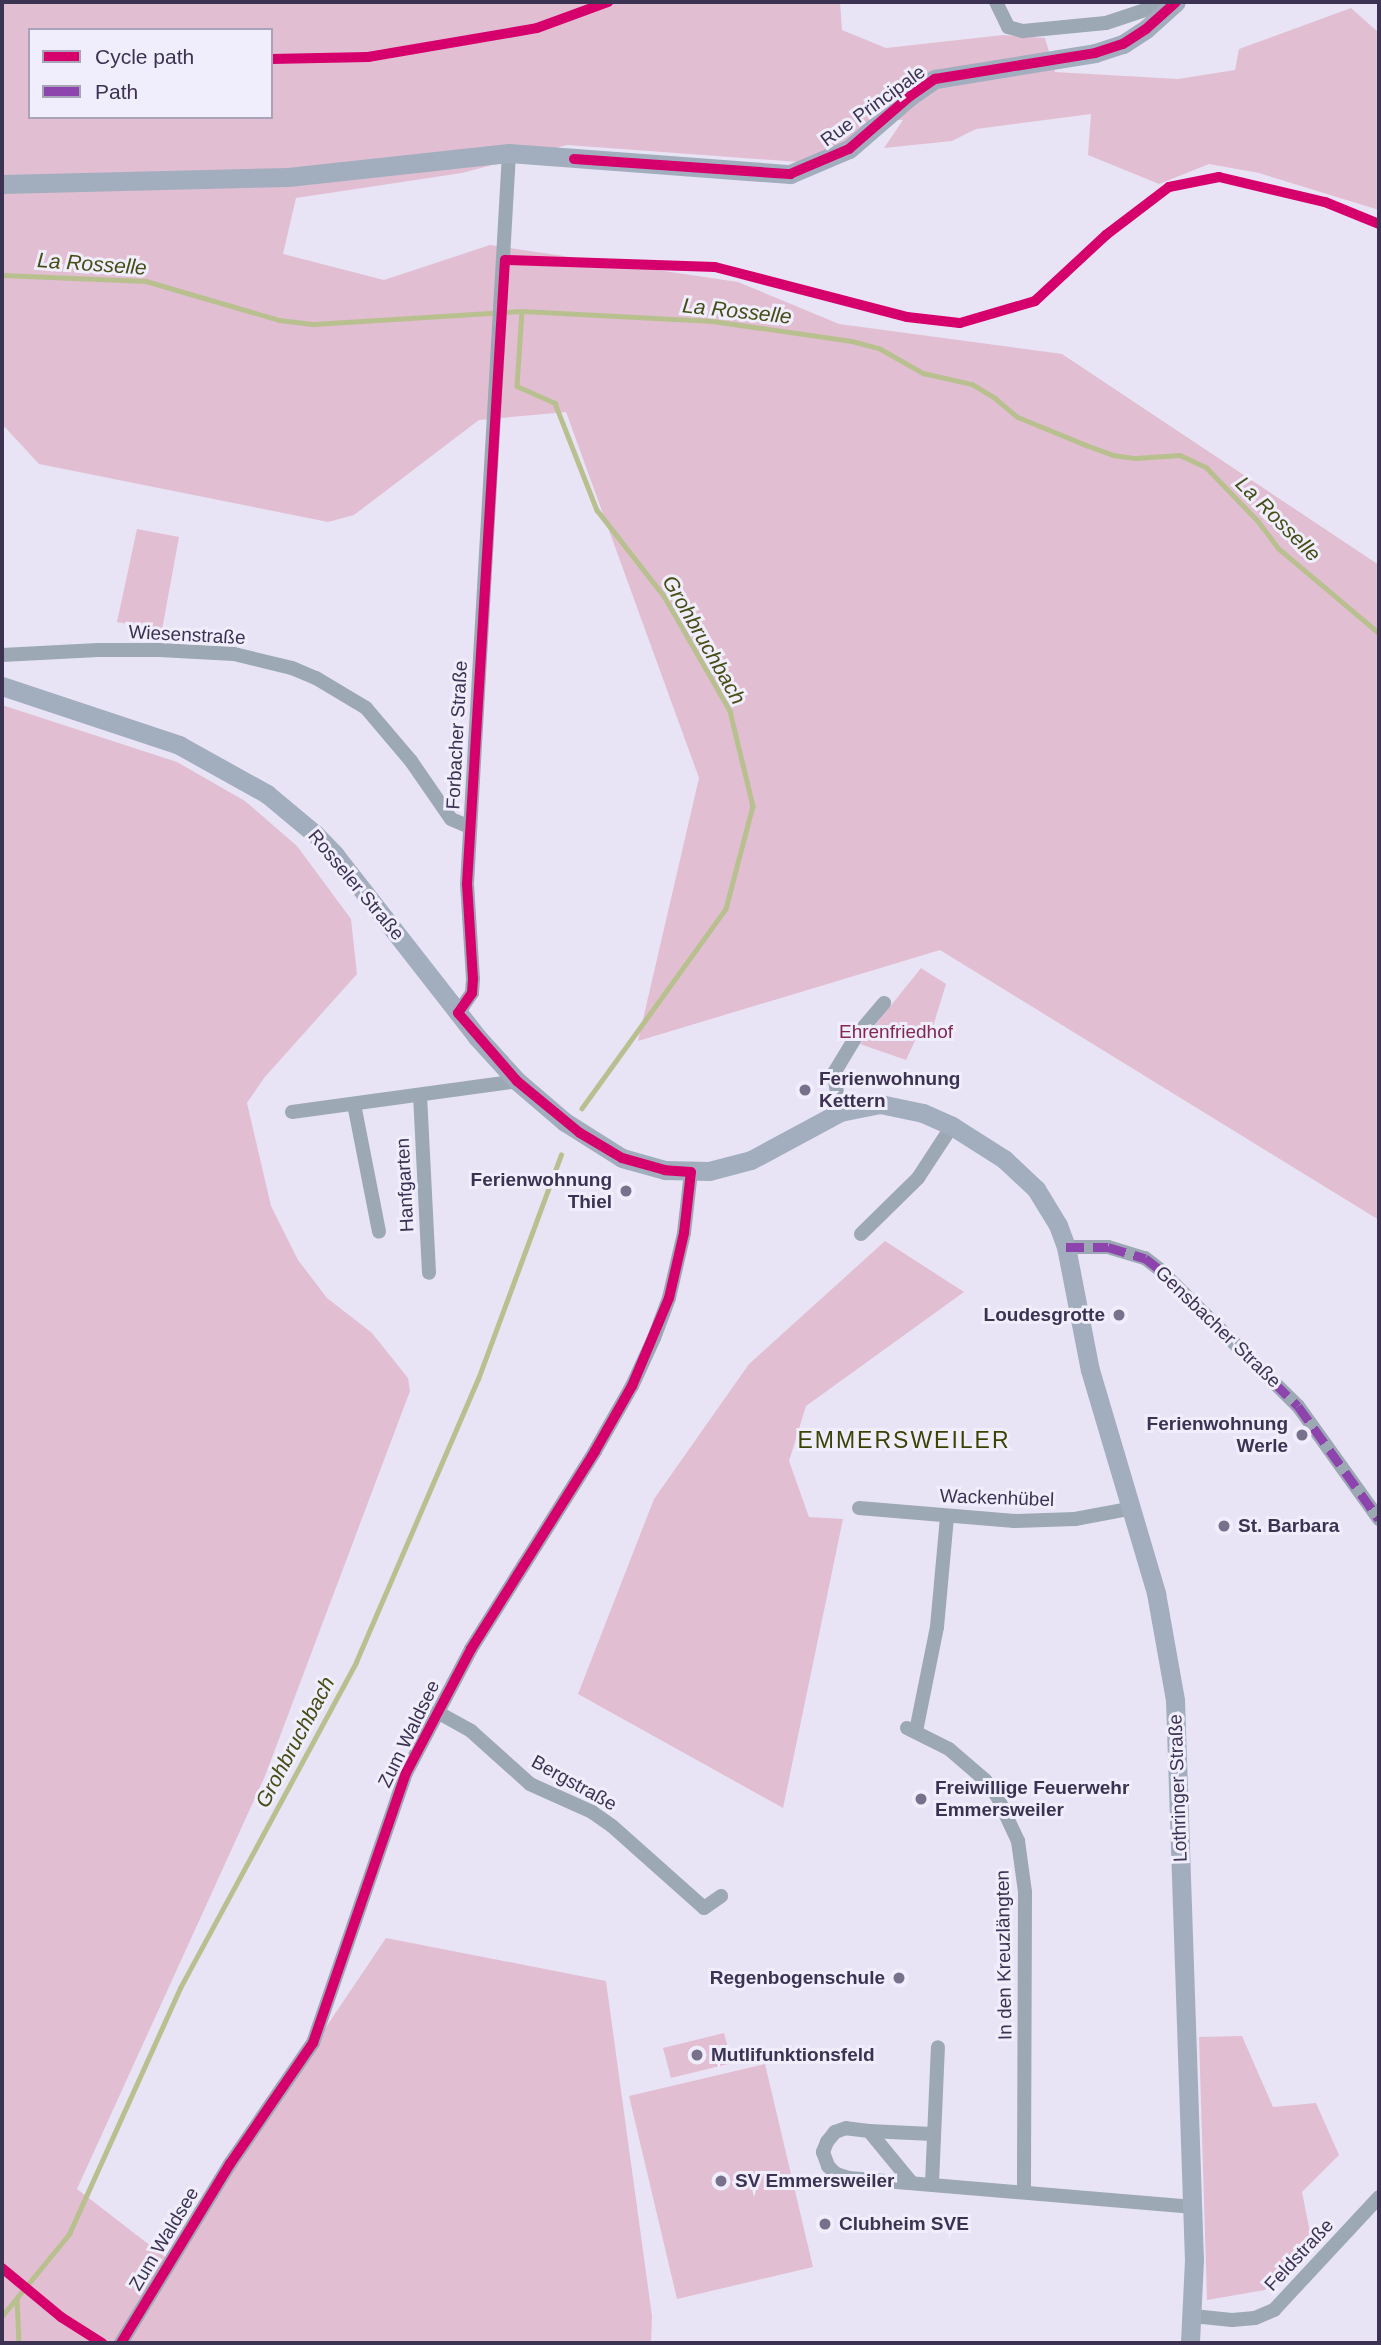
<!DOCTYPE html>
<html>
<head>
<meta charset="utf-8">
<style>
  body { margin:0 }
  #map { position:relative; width:1381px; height:2345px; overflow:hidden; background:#e8e4f5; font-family:Helvetica,sans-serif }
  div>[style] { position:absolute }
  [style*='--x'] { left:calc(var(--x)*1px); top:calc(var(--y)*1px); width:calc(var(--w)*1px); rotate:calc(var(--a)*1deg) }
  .green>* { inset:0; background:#e2bed2 }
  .stream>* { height:4.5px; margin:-2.25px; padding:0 2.25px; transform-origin:2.25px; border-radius:2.25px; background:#b9c090 }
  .street>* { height:14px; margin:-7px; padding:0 7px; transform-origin:7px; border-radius:7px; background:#9ca8b4 }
  .secondary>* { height:19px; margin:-9.5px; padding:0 9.5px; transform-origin:9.5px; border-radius:9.5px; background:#a2aebe }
  .quiet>* { height:9px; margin-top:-4.5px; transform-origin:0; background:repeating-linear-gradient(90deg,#8e44ad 0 18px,transparent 0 27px) }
  .cycleway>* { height:10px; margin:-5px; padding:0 5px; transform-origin:5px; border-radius:5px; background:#d6006c }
  .dots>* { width:19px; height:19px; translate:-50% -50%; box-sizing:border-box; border:4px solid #f0edfd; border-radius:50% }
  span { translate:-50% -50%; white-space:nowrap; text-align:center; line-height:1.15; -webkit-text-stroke:6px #f0edfd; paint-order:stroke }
  .street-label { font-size:19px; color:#3c3352 }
  .park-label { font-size:19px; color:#822851 }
  .poi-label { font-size:19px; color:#3c3352; font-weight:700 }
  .left { translate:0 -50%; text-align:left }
  .right { translate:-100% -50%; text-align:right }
  .water-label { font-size:21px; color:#464d15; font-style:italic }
  .quarter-label { font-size:23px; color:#3c4304; letter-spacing:2px }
  .frame { position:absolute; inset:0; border:4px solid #3c3352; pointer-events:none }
  .legend { position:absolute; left:28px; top:28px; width:245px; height:91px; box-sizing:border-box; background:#f0edfd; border:2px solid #a8a3b9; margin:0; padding:9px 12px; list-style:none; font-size:21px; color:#3c3352 }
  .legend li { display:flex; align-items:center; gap:14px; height:35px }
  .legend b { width:35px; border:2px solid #a8a3b9 }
</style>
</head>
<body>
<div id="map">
  <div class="green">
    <div style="clip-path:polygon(evenodd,2px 2px,840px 2px,842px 30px,886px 48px,1003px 35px,1045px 38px,1055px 72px,1178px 79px,1235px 70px,1239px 49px,1351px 8px,1379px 33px,1379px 210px,1259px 173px,1209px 164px,1159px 184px,1088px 155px,1091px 114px,976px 129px,952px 141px,884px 148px,903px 120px,871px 119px,839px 146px,798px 162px,567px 145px,462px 173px,296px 198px,283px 254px,384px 280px,490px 245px,738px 282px,839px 324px,1062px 354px,1379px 565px,1379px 1220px,940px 950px,638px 1041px,699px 778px,566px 412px,479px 420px,354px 515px,328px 522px,39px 464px,2px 424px,2px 2px,30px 30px,271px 30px,271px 117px,30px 117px,30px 30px)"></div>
    <div style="clip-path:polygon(137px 529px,179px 537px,162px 630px,117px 622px)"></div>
    <div style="clip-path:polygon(2px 705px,177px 762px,245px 801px,297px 846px,351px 919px,357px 974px,264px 1078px,247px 1103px,271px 1206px,298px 1260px,327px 1298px,372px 1333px,408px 1378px,410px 1391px,265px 1776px,77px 2189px,169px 2260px,386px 1938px,606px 1981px,652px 2316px,651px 2343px,2px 2343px)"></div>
    <div style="clip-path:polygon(921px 968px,946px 984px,931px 1033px,921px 1028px,906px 1060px,860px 1044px)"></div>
    <div style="clip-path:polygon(885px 1241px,964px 1292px,806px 1406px,789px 1461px,809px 1517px,843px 1519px,783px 1808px,578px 1694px,654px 1499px,749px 1364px)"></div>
    <div style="clip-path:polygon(724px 2033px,732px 2063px,671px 2078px,663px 2048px)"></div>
    <div style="clip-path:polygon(1242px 2036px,1273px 2107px,1316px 2103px,1339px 2155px,1302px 2192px,1312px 2242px,1265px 2290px,1207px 2300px,1199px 2037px)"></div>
    <div style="clip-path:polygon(765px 2064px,813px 2267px,677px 2299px,629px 2096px)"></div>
  </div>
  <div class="stream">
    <div style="--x:2;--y:275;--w:144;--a:2.4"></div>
    <div style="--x:146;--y:281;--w:139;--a:16.3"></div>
    <div style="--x:279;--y:320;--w:35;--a:7"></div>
    <div style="--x:314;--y:324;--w:208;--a:-3.6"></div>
    <div style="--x:522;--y:311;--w:190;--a:3"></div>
    <div style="--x:712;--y:321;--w:141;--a:8.1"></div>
    <div style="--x:852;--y:341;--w:28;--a:15"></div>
    <div style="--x:879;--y:348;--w:51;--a:29.6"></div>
    <div style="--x:923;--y:373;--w:50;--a:12.7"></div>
    <div style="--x:972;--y:384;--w:27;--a:31"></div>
    <div style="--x:995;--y:398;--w:30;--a:40"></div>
    <div style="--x:1018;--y:417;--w:74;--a:22.4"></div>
    <div style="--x:1086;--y:445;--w:29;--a:20"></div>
    <div style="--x:1113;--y:455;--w:22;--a:8"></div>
    <div style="--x:1135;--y:458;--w:45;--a:-3.8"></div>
    <div style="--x:1180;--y:455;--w:29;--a:25"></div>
    <div style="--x:1206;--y:467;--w:75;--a:46.1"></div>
    <div style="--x:1258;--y:521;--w:34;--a:53"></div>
    <div style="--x:1278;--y:548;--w:132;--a:40.1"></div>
    <div style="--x:522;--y:311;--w:75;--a:93.8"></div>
    <div style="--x:517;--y:386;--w:42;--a:24.1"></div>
    <div style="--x:555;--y:403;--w:115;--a:68.6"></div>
    <div style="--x:597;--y:510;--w:109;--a:52.1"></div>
    <div style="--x:664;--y:596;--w:133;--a:60.1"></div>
    <div style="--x:730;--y:711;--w:98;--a:76.4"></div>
    <div style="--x:753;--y:806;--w:106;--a:104.7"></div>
    <div style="--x:726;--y:909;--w:246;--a:125.8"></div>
    <div style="--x:17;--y:2299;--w:44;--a:87.4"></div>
    <div style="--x:2;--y:2316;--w:106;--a:-50.7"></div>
    <div style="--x:69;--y:2234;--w:270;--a:-65.7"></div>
    <div style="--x:180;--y:1988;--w:370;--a:-61.6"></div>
    <div style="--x:356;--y:1662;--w:308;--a:-66.7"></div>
    <div style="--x:478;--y:1379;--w:239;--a:-69.7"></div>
  </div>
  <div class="street">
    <div style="--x:996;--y:2;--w:28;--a:64"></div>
    <div style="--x:1008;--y:27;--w:16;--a:15"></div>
    <div style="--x:1023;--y:31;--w:83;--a:-5.5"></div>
    <div style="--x:1106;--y:23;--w:66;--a:-18.4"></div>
    <div style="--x:2;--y:655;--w:96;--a:-3"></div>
    <div style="--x:98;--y:650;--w:61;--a:0"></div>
    <div style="--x:159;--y:650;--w:75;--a:3.1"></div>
    <div style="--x:234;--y:654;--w:60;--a:13.6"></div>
    <div style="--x:292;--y:668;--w:26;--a:23"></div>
    <div style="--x:316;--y:678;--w:58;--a:31"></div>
    <div style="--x:366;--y:708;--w:70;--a:49.7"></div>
    <div style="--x:411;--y:761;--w:70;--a:55.4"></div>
    <div style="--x:451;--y:819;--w:21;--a:23"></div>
    <div style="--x:458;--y:1013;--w:24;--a:-55"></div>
    <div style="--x:472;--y:993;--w:14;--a:-86"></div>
    <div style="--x:473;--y:979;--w:95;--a:-93.6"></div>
    <div style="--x:467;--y:884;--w:732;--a:-86.71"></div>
    <div style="--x:420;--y:1095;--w:178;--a:87.1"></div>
    <div style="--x:354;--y:1104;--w:130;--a:78.9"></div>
    <div style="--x:292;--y:1112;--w:227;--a:-7.8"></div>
    <div style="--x:840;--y:1112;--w:39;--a:-99"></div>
    <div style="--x:834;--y:1073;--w:44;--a:-58.8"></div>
    <div style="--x:857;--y:1035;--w:42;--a:-49.8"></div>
    <div style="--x:861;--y:1234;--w:80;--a:-44.5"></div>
    <div style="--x:918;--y:1178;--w:62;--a:-56.8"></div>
    <div style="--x:1066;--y:1247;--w:42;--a:0"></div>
    <div style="--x:1108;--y:1247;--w:39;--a:17"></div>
    <div style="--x:1145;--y:1258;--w:18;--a:38"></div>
    <div style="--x:1159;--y:1269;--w:195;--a:44.6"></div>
    <div style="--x:1298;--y:1406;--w:139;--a:54.4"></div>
    <div style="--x:859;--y:1508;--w:156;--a:4.8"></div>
    <div style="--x:1014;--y:1521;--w:61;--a:-1.9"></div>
    <div style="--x:1075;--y:1519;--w:59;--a:-10.7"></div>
    <div style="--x:437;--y:1712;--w:39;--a:29"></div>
    <div style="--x:471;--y:1731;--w:79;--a:41.9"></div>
    <div style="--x:530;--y:1784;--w:68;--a:24.3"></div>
    <div style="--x:592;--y:1812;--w:24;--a:35"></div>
    <div style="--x:612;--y:1826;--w:123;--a:41.7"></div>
    <div style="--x:704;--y:1908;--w:21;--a:-35"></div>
    <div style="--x:907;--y:1728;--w:47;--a:26.6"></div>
    <div style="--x:949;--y:1749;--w:48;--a:40.7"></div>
    <div style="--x:985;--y:1780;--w:20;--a:53"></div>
    <div style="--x:997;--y:1796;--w:50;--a:65"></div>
    <div style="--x:1018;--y:1841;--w:51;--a:82.2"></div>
    <div style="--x:1025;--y:1892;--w:299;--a:90.2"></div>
    <div style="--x:916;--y:1731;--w:106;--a:-78.6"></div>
    <div style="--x:937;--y:1627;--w:110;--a:-84.8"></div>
    <div style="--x:869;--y:2131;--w:63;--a:2.7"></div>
    <div style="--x:911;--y:2182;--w:66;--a:-129.5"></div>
    <div style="--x:869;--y:2131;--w:23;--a:-173"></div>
    <div style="--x:846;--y:2128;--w:12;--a:160"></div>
    <div style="--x:835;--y:2132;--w:13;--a:129"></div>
    <div style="--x:827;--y:2142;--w:11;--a:112"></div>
    <div style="--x:823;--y:2152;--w:15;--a:70"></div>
    <div style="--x:828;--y:2166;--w:11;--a:45"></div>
    <div style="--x:836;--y:2174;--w:14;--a:17"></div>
    <div style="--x:849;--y:2178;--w:343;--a:4.8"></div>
    <div style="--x:932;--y:2183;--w:136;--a:-87.5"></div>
    <div style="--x:1193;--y:2316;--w:39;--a:6"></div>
    <div style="--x:1232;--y:2320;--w:23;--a:-5"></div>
    <div style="--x:1255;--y:2318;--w:21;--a:-23"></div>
    <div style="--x:1274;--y:2310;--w:154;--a:-47.1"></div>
    <div style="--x:121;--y:2343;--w:210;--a:-58.7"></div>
    <div style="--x:230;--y:2164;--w:147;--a:-55.6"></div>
    <div style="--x:313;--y:2043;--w:286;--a:-71"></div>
    <div style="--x:406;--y:1773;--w:140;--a:-62.3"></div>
    <div style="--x:471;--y:1649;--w:234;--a:-57.9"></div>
    <div style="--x:595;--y:1451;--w:75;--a:-60.4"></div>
    <div style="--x:632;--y:1386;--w:53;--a:-65.4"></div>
    <div style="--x:654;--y:1338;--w:43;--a:-69.4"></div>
    <div style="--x:669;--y:1298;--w:67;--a:-77"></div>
    <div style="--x:684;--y:1233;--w:61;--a:-83.5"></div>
  </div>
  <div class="secondary">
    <div style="--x:2;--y:184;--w:286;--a:-1.4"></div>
    <div style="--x:288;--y:177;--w:222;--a:-6.2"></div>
    <div style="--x:509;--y:153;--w:282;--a:4.3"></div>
    <div style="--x:790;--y:174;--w:64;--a:-23"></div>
    <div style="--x:849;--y:149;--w:79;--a:-40.9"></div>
    <div style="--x:909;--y:97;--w:32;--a:-35"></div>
    <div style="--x:935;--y:79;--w:162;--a:-9.2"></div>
    <div style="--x:1095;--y:53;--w:29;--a:-18"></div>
    <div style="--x:1123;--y:44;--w:27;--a:-33"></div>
    <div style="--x:1146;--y:29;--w:40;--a:-42"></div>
    <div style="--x:2;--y:686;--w:187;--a:18.4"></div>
    <div style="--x:179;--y:745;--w:101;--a:29.1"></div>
    <div style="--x:267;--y:794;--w:62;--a:39.8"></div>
    <div style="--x:315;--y:834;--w:29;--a:46"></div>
    <div style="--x:335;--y:855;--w:231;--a:52"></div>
    <div style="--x:477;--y:1037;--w:59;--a:47.7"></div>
    <div style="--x:517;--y:1081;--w:63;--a:40.5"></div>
    <div style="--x:565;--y:1122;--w:67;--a:32.3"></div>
    <div style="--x:622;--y:1158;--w:45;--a:15.6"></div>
    <div style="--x:665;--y:1170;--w:44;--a:1.3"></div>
    <div style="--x:709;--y:1171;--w:43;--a:-14.7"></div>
    <div style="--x:751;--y:1160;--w:101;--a:-28.3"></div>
    <div style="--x:840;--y:1112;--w:41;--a:-11.3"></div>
    <div style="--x:880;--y:1104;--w:44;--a:11.8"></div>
    <div style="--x:923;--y:1113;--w:32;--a:24"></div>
    <div style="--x:952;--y:1126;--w:62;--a:32.4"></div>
    <div style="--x:1004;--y:1159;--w:44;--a:43.2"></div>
    <div style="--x:1036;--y:1189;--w:42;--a:58.6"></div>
    <div style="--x:1058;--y:1225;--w:23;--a:70"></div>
    <div style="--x:1066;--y:1247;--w:125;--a:79"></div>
    <div style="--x:1090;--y:1370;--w:233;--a:73.5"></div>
    <div style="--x:1156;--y:1593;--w:109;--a:79.9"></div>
    <div style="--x:1175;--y:1700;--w:560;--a:88.06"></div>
    <div style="--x:1194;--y:2260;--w:83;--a:92.8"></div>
  </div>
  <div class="quiet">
    <div style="--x:1066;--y:1247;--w:42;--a:0"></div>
    <div style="--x:1108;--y:1247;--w:39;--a:17"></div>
    <div style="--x:1145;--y:1258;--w:18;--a:38"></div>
    <div style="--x:1159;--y:1269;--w:195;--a:44.6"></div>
    <div style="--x:1298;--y:1406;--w:139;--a:54.4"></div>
  </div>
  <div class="cycleway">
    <div style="--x:271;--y:59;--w:97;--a:-1.2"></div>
    <div style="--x:368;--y:57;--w:171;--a:-9.7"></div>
    <div style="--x:537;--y:28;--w:76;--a:-20.1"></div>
    <div style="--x:574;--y:159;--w:217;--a:4"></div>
    <div style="--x:790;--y:174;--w:64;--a:-23"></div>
    <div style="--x:849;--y:149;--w:79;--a:-40.9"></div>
    <div style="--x:909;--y:97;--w:32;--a:-35"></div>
    <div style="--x:935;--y:79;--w:162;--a:-9.2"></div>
    <div style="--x:1095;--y:53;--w:29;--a:-18"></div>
    <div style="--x:1123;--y:44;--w:27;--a:-33"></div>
    <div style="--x:1146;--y:29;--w:40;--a:-42"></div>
    <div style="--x:2;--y:2268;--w:77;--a:39.7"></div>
    <div style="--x:61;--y:2317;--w:49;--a:32.4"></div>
    <div style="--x:121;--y:2343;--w:210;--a:-58.7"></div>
    <div style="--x:230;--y:2164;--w:147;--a:-55.6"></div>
    <div style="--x:313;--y:2043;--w:286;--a:-71"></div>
    <div style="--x:406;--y:1773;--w:140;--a:-62.3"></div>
    <div style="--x:471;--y:1649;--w:234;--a:-57.9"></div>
    <div style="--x:595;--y:1451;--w:75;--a:-60.4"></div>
    <div style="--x:632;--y:1386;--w:95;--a:-67.2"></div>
    <div style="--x:669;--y:1298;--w:67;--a:-77"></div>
    <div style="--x:684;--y:1233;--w:61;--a:-83.5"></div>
    <div style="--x:691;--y:1172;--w:26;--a:-176"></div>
    <div style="--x:665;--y:1170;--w:45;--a:-164.4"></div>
    <div style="--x:622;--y:1158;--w:49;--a:-149.2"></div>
    <div style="--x:580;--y:1133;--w:82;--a:-140.5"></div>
    <div style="--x:517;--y:1081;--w:90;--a:-130.9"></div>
    <div style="--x:458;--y:1013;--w:24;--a:-55"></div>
    <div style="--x:472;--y:993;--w:14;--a:-86"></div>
    <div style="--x:473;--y:979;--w:95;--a:-93.6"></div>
    <div style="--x:467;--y:884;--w:625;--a:-86.52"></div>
    <div style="--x:505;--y:260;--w:210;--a:1.9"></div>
    <div style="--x:715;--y:267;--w:198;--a:14.6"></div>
    <div style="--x:907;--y:317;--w:53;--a:6.5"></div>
    <div style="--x:960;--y:323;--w:78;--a:-16.3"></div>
    <div style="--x:1035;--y:301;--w:97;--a:-42.9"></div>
    <div style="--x:1106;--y:235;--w:79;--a:-37.3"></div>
    <div style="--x:1169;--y:187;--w:51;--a:-11.3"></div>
    <div style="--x:1219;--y:177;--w:109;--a:13.3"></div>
    <div style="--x:1325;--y:202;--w:58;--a:22.2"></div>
  </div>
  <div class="dots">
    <div style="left:805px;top:1090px;background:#78718b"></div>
    <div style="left:626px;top:1191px;background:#78718b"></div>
    <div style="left:1119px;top:1315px;background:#78718b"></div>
    <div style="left:1302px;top:1435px;background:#78718b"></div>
    <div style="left:1224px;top:1526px;background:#78718b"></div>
    <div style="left:921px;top:1799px;background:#78718b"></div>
    <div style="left:899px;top:1978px;background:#78718b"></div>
    <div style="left:697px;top:2055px;background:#78718b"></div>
    <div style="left:721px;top:2181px;background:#78718b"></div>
    <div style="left:825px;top:2224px;background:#78718b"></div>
  </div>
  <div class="street-label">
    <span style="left:873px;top:106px;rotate:-36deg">Rue Principale</span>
    <span style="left:187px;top:635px;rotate:3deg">Wiesenstraße</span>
    <span style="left:457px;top:735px;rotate:-87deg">Forbacher Straße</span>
    <span style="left:356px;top:885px;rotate:50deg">Rosseler Straße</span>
    <span style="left:405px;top:1185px;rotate:-93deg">Hanfgarten</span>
    <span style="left:1218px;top:1327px;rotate:44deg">Gensbacher Straße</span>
    <span style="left:997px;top:1498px;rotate:2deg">Wackenhübel</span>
    <span style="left:409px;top:1734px;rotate:-64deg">Zum Waldsee</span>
    <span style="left:574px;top:1783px;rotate:29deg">Bergstraße</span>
    <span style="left:1178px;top:1788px;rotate:-92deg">Lothringer Straße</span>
    <span style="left:1004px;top:1955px;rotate:-91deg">In den Kreuzlängten</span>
    <span style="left:164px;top:2239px;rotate:-59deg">Zum Waldsee</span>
    <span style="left:1299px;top:2255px;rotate:-47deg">Feldstraße</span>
  </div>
  <div class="park-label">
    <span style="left:896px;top:1032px">Ehrenfriedhof</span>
  </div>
  <div class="poi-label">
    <span class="left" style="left:819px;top:1090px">Ferienwohnung<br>Kettern</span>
    <span class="right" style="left:612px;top:1191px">Ferienwohnung<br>Thiel</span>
    <span class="right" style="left:1105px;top:1315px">Loudesgrotte</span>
    <span class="right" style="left:1288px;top:1435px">Ferienwohnung<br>Werle</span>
    <span class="left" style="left:1238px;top:1526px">St. Barbara</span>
    <span class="left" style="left:935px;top:1799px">Freiwillige Feuerwehr<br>Emmersweiler</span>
    <span class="right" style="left:885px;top:1978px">Regenbogenschule</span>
    <span class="left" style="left:711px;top:2055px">Mutlifunktionsfeld</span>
    <span class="left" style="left:735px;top:2181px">SV Emmersweiler</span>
    <span class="left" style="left:839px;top:2224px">Clubheim SVE</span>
  </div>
  <div class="water-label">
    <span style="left:92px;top:264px;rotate:4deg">La Rosselle</span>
    <span style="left:737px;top:311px;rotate:6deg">La Rosselle</span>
    <span style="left:1278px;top:519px;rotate:45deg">La Rosselle</span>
    <span style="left:704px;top:640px;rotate:60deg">Grohbruchbach</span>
    <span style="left:295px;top:1742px;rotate:-62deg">Grohbruchbach</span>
  </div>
  <div class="quarter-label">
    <span style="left:904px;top:1440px">EMMERSWEILER</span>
  </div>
  <div class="frame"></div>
  <ul class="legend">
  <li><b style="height:9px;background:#d6006c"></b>Cycle path</li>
  <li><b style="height:9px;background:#8e44ad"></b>Path</li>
  </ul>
</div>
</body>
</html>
